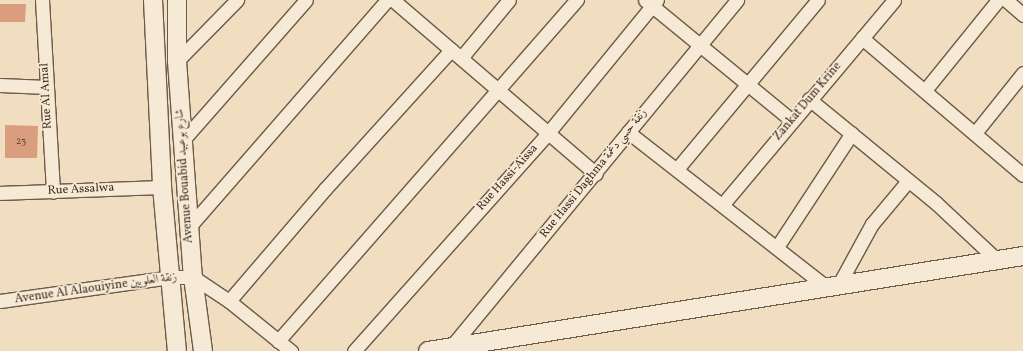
<!DOCTYPE html>
<html>
<head>
<meta charset="utf-8">
<style>
  body { margin:0 }
  #map { position:relative; width:1023px; height:351px; overflow:hidden; background:#f1ddc0; font-family:Vollkorn,Amiri,serif }
  div>[style] { position:absolute }
  [style*='--x'] { left:calc(var(--x)*1px); top:calc(var(--y)*1px); width:calc(var(--w)*1px); rotate:calc(var(--a)*1deg) }
  .building>* { inset:0; background:#da9e7e }
  .roads { filter:drop-shadow(1px 0 #6d5a47) drop-shadow(-1px 0 #6d5a47) drop-shadow(0 1px #6d5a47) drop-shadow(0 -1px #6d5a47) }
  .street>* { height:13px; margin:-6.5px; padding:0 6.5px; transform-origin:6.5px; border-radius:6.5px; background:#f6e9d6 }
  .secondary>* { height:18px; margin:-9px; padding:0 9px; transform-origin:9px; border-radius:9px; background:#f6e9d6 }
  span { translate:-50% -50%; white-space:nowrap; text-align:center; line-height:1.15; -webkit-text-stroke:3.5px #f6e9d6; paint-order:stroke }
  .number-label { font-size:10px; color:#674a37 }
  .number-label span { -webkit-text-stroke-width:0 }
  .street-label { font-size:12px; color:#412e1f }
</style>
</head>
<body>
<div id="map">
  <div class="building">
    <div style="clip-path:polygon(0 4px,26px 4px,25px 22px,0 22px)"></div>
    <div style="clip-path:polygon(5px 125px,38px 126px,37px 158px,5px 158px)"></div>
  </div>
  <div class="roads">
    <div class="street">
      <div style="--x:42;--y:0;--w:192;--a:86.7"></div>
      <div style="--x:393;--y:0;--w:267;--a:40.6"></div>
      <div style="--x:645;--y:0;--w:189;--a:39.4"></div>
      <div style="--x:1006;--y:0;--w:23;--a:41"></div>
      <div style="--x:862;--y:38;--w:211;--a:40.4"></div>
      <div style="--x:461;--y:58;--w:75;--a:-50.4"></div>
      <div style="--x:177;--y:61;--w:86;--a:-45.5"></div>
      <div style="--x:0;--y:85;--w:47;--a:2.4"></div>
      <div style="--x:926;--y:89;--w:114;--a:-51"></div>
      <div style="--x:809;--y:99;--w:164;--a:39.3"></div>
      <div style="--x:936;--y:203;--w:85;--a:43.1"></div>
      <div style="--x:628;--y:132;--w:254;--a:38"></div>
      <div style="--x:975;--y:133;--w:77;--a:-51.3"></div>
      <div style="--x:183;--y:140;--w:186;--a:-48.7"></div>
      <div style="--x:677;--y:169;--w:220;--a:-50.2"></div>
      <div style="--x:0;--y:193;--w:162;--a:-2.1"></div>
      <div style="--x:723;--y:204;--w:266;--a:-50"></div>
      <div style="--x:189;--y:227;--w:301;--a:-48.9"></div>
      <div style="--x:777;--y:247;--w:136;--a:-56.7"></div>
      <div style="--x:838;--y:286;--w:71;--a:-61.3"></div>
      <div style="--x:872;--y:224;--w:56;--a:-50.1"></div>
      <div style="--x:0;--y:301;--w:172;--a:-8"></div>
      <div style="--x:170;--y:277;--w:23;--a:0"></div>
      <div style="--x:193;--y:277;--w:43;--a:33.7"></div>
      <div style="--x:229;--y:301;--w:80;--a:38.9"></div>
      <div style="--x:229;--y:301;--w:148;--a:-49.4"></div>
      <div style="--x:325;--y:189;--w:188;--a:-47.8"></div>
      <div style="--x:278;--y:341;--w:454;--a:-48.8"></div>
      <div style="--x:451;--y:347;--w:450;--a:-50.5"></div>
      <div style="--x:354;--y:351;--w:292;--a:-48.3"></div>
      <div style="--x:548;--y:133;--w:172;--a:-50.7"></div>
    </div>
    <div class="secondary">
      <div style="--x:153;--y:0;--w:187;--a:87.2"></div>
      <div style="--x:162;--y:187;--w:165;--a:84.8"></div>
      <div style="--x:177;--y:0;--w:61;--a:90"></div>
      <div style="--x:177;--y:61;--w:217;--a:85.8"></div>
      <div style="--x:193;--y:277;--w:75;--a:82.3"></div>
      <div style="--x:428;--y:351;--w:603;--a:-9.07"></div>
    </div>
  </div>
  <div class="number-label">
    <span style="left:21px;top:142px">23</span>
  </div>
  <div class="street-label">
    <span style="left:47px;top:96px;rotate:-93deg">Rue Al Amal</span>
    <span style="left:808px;top:102px;rotate:-50deg">Zankat Dum Krine</span>
    <span style="left:594px;top:174px;rotate:-51deg">Rue Hassi Daghma زنقة حسي دغمة</span>
    <span style="left:185px;top:176px;rotate:-94deg">Avenue Bouabid شارع بوعبيد</span>
    <span style="left:508px;top:178px;rotate:-48deg">Rue Hassi-Aissa</span>
    <span style="left:81px;top:190px;rotate:-3deg">Rue Assalwa</span>
    <span style="left:96px;top:289px;rotate:-8deg">Avenue Al Alaouiyine زنقة العلويين</span>
  </div>
</div>
</body>
</html>
